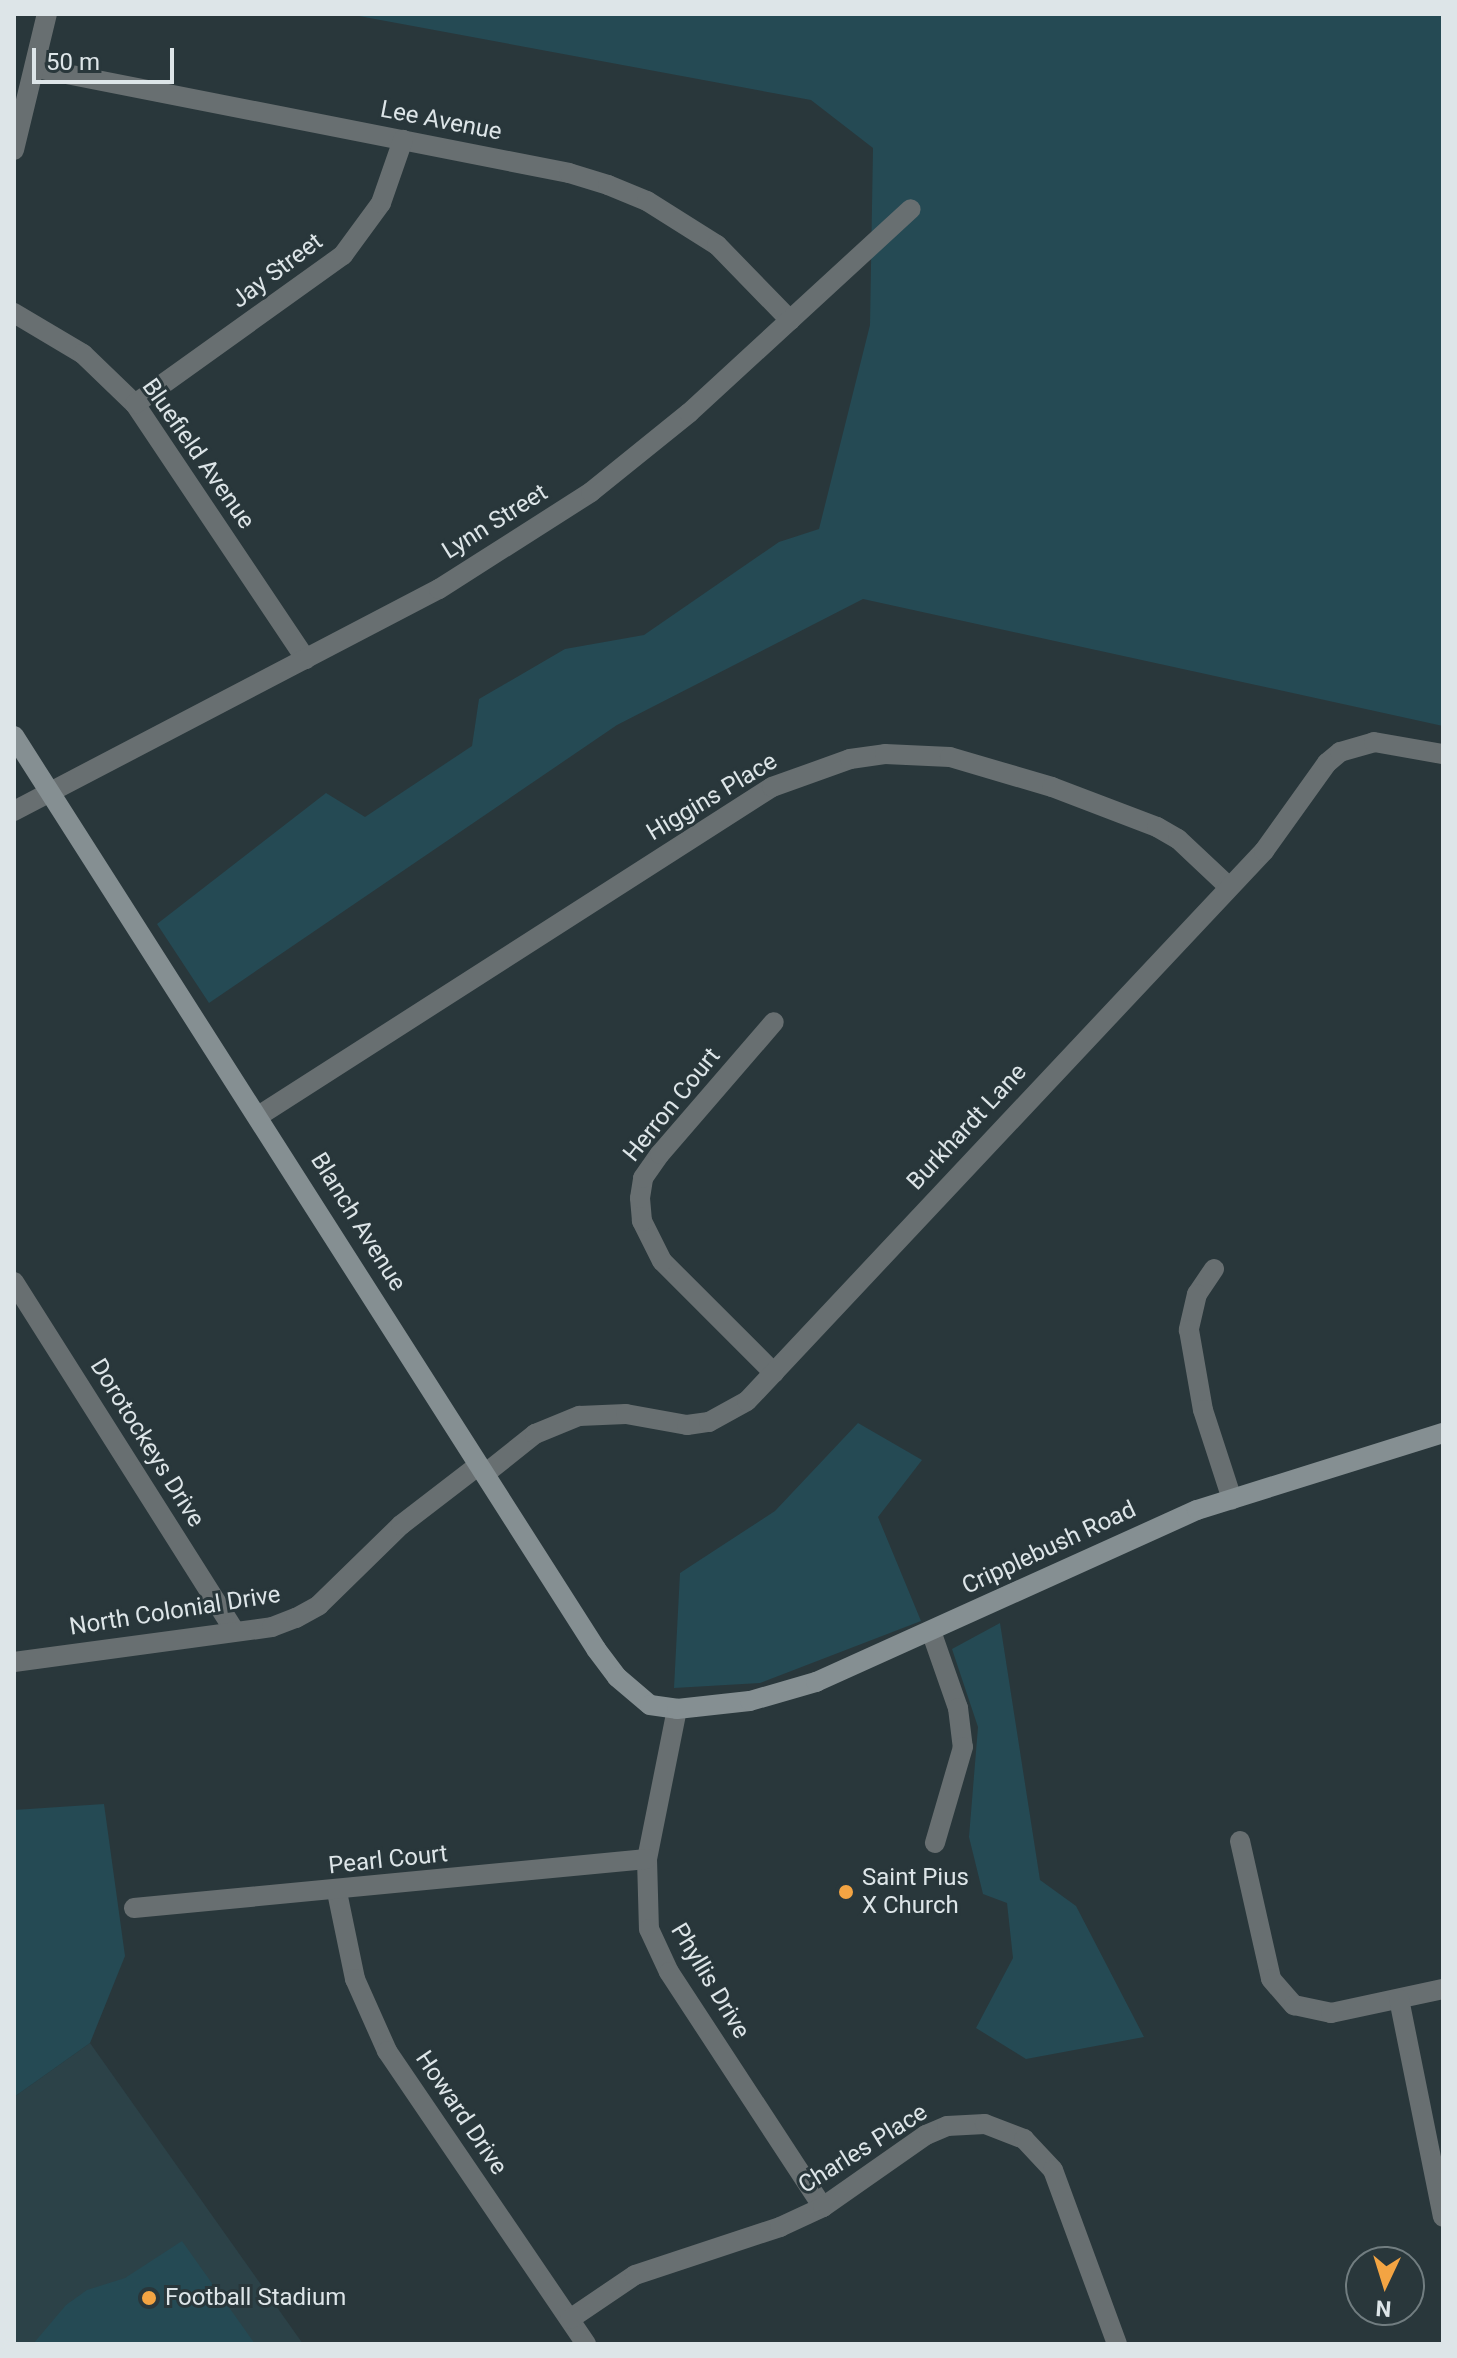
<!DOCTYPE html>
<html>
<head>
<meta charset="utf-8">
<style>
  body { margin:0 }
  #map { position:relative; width:1457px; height:2358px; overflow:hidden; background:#29373b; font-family:Roboto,sans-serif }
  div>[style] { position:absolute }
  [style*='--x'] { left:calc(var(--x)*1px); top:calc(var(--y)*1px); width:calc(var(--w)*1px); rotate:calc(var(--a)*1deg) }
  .built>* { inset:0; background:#2c4248 }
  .green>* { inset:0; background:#254a54 }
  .street>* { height:20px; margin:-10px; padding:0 10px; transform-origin:10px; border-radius:10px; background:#686f71 }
  .secondary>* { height:20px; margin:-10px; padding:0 10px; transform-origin:10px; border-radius:10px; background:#858f92 }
  .dots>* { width:22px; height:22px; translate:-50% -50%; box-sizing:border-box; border:4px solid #29373b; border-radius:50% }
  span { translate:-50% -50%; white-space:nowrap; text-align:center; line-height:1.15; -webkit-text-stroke:6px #29373b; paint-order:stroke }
  .street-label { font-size:24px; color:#dde5e8 }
  .poi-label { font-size:24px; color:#dde5e8 }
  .left { translate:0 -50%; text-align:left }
  .frame { position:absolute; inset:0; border:16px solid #dde5e8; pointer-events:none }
  .north { position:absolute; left:1345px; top:2246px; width:80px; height:80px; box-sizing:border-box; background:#29373b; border:2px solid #717d80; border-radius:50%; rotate:184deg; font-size:22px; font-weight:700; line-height:32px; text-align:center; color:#dde5e8 }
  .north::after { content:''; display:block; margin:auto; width:28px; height:36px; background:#f3a443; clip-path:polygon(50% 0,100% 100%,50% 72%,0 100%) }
  .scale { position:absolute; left:32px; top:48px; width:142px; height:36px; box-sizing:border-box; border:4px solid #dde5e8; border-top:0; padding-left:10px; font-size:24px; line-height:28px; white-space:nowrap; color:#dde5e8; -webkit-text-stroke:6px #29373b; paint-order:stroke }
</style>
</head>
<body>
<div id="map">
  <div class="built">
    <div style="clip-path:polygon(90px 2043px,303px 2344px,14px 2344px,14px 2097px)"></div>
  </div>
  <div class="green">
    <div style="clip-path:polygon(348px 14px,1443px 14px,1443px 726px,863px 599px,617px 725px,209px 1003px,157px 924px,326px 793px,365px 817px,472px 746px,479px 699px,565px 649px,644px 635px,779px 542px,819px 529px,870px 325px,873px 148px,811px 100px)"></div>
    <div style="clip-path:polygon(858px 1423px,922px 1460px,878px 1517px,921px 1621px,760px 1683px,674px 1688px,680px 1573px,775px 1511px)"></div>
    <div style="clip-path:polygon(1000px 1623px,1040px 1880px,1076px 1906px,1144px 2037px,1026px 2059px,976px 2028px,1013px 1958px,1007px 1903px,983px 1894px,969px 1837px,978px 1727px,952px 1649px)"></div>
    <div style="clip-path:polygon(104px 1804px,125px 1956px,90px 2043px,14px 2097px,14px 1810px)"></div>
    <div style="clip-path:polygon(182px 2241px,255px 2344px,33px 2344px,66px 2305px,87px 2290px,125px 2278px)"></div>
  </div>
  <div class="street">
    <div style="--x:36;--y:68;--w:543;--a:11.14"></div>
    <div style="--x:569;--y:173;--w:41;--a:17.1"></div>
    <div style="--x:608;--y:185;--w:42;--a:22.3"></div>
    <div style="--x:647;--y:201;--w:83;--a:32.2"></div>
    <div style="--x:717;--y:245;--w:105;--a:45.8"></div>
    <div style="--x:14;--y:150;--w:140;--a:-76.4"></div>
    <div style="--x:14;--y:313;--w:80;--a:30.7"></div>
    <div style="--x:83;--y:354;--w:72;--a:43.9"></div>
    <div style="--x:135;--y:404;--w:307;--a:56.2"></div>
    <div style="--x:135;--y:404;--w:256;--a:-35.6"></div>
    <div style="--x:343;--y:255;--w:64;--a:-53.8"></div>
    <div style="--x:381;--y:203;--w:67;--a:-70.8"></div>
    <div style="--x:14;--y:811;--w:479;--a:-27.6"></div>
    <div style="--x:439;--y:589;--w:180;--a:-32.5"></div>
    <div style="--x:591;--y:492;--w:126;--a:-38.9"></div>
    <div style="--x:689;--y:413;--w:301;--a:-42.6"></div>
    <div style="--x:260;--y:1115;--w:608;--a:-32.64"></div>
    <div style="--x:772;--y:787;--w:83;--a:-19.7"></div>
    <div style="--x:850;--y:759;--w:35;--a:-8"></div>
    <div style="--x:885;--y:754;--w:65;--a:2.6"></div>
    <div style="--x:950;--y:757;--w:106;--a:16.4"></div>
    <div style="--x:1052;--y:787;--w:112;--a:20.9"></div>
    <div style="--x:1157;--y:827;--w:24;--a:30"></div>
    <div style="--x:1178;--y:839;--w:67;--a:43.2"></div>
    <div style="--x:1214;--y:1269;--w:30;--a:124"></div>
    <div style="--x:1197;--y:1294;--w:37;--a:103"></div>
    <div style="--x:1189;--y:1330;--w:81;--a:80.1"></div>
    <div style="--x:1203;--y:1410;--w:94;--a:72"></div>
    <div style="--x:14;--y:1282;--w:413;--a:57.7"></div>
    <div style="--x:774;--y:1373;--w:158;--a:-135"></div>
    <div style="--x:662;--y:1261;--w:45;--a:-116.6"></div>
    <div style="--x:642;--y:1221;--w:23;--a:-95"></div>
    <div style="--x:640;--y:1198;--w:20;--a:-81"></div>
    <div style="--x:643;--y:1178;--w:29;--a:-55"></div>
    <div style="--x:660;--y:1154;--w:174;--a:-49.2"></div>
    <div style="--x:486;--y:1473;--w:63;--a:-38.5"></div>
    <div style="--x:535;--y:1434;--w:48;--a:-22.2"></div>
    <div style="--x:579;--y:1416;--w:47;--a:-2.4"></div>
    <div style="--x:626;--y:1414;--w:62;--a:10.2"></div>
    <div style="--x:687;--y:1425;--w:22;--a:-8"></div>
    <div style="--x:709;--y:1422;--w:43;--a:-28.9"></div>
    <div style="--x:747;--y:1401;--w:755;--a:-46.77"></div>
    <div style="--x:1264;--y:851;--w:108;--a:-54.4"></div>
    <div style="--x:1327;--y:763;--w:17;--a:-40"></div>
    <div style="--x:1340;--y:752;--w:35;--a:-16"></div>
    <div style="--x:1374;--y:742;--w:70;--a:9.9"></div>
    <div style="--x:931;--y:1631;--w:82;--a:70.7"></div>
    <div style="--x:958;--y:1708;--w:39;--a:83"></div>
    <div style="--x:963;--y:1747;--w:100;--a:106.3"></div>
    <div style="--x:14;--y:1662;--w:260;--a:-7.7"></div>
    <div style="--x:272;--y:1627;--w:26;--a:-21"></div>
    <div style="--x:296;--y:1618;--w:26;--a:-29"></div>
    <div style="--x:319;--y:1605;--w:115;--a:-44.3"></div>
    <div style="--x:401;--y:1525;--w:98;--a:-37.6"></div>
    <div style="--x:677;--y:1709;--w:153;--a:101.3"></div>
    <div style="--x:647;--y:1859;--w:70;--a:88.4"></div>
    <div style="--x:649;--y:1929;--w:47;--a:65.1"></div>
    <div style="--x:669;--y:1972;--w:281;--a:56.8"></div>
    <div style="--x:1240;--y:1841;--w:141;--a:77.3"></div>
    <div style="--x:1271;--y:1979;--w:35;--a:49"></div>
    <div style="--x:1294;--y:2005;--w:38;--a:12"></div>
    <div style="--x:1331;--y:2013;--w:115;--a:-12.1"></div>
    <div style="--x:337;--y:1892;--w:89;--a:78.3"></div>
    <div style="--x:355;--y:1979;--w:79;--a:66"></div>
    <div style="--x:387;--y:2051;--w:354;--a:55.8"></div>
    <div style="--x:134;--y:1908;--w:515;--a:-5.46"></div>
    <div style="--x:1399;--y:1999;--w:222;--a:78.6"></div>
    <div style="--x:570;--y:2319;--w:78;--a:-34.1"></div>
    <div style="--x:635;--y:2275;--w:153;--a:-18.3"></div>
    <div style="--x:780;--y:2227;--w:47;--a:-24.9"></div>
    <div style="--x:823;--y:2207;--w:126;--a:-35"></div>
    <div style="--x:926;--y:2135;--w:23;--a:-23"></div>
    <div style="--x:947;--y:2126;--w:38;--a:-3"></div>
    <div style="--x:985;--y:2124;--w:42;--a:21"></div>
    <div style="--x:1024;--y:2139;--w:42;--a:46.9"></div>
    <div style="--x:1053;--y:2170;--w:185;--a:69.8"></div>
  </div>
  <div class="secondary">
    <div style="--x:14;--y:736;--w:1083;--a:57.48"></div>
    <div style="--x:596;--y:1649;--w:35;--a:53"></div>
    <div style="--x:617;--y:1677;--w:43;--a:40.3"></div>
    <div style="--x:650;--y:1705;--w:27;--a:8"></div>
    <div style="--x:677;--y:1709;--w:73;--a:-6.3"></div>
    <div style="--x:750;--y:1701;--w:69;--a:-16.1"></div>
    <div style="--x:816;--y:1682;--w:418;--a:-24.3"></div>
    <div style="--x:1197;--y:1510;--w:258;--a:-17.4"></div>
  </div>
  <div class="dots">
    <div style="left:846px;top:1892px;background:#f3a443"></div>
    <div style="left:149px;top:2298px;background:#f3a443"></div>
  </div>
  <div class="street-label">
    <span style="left:441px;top:121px;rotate:11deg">Lee Avenue</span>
    <span style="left:277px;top:271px;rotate:-37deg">Jay Street</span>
    <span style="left:198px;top:454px;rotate:55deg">Bluefield Avenue</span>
    <span style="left:495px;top:522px;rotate:-32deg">Lynn Street</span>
    <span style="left:712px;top:797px;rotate:-31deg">Higgins Place</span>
    <span style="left:672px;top:1105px;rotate:-51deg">Herron Court</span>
    <span style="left:967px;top:1127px;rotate:-47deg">Burkhardt Lane</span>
    <span style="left:358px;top:1222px;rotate:58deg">Blanch Avenue</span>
    <span style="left:147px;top:1443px;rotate:58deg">Dorotockeys Drive</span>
    <span style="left:1049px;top:1548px;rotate:-25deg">Cripplebush Road</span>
    <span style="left:175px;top:1611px;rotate:-9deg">North Colonial Drive</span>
    <span style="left:388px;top:1860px;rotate:-6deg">Pearl Court</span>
    <span style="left:710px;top:1981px;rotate:59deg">Phyllis Drive</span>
    <span style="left:461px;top:2113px;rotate:56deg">Howard Drive</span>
    <span style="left:863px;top:2149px;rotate:-32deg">Charles Place</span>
  </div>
  <div class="poi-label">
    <span class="left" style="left:862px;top:1892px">Saint Pius<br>X Church</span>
    <span class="left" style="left:165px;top:2298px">Football Stadium</span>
  </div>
  <div class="frame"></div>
  <div class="north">N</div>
  <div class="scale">50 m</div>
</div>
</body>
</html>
